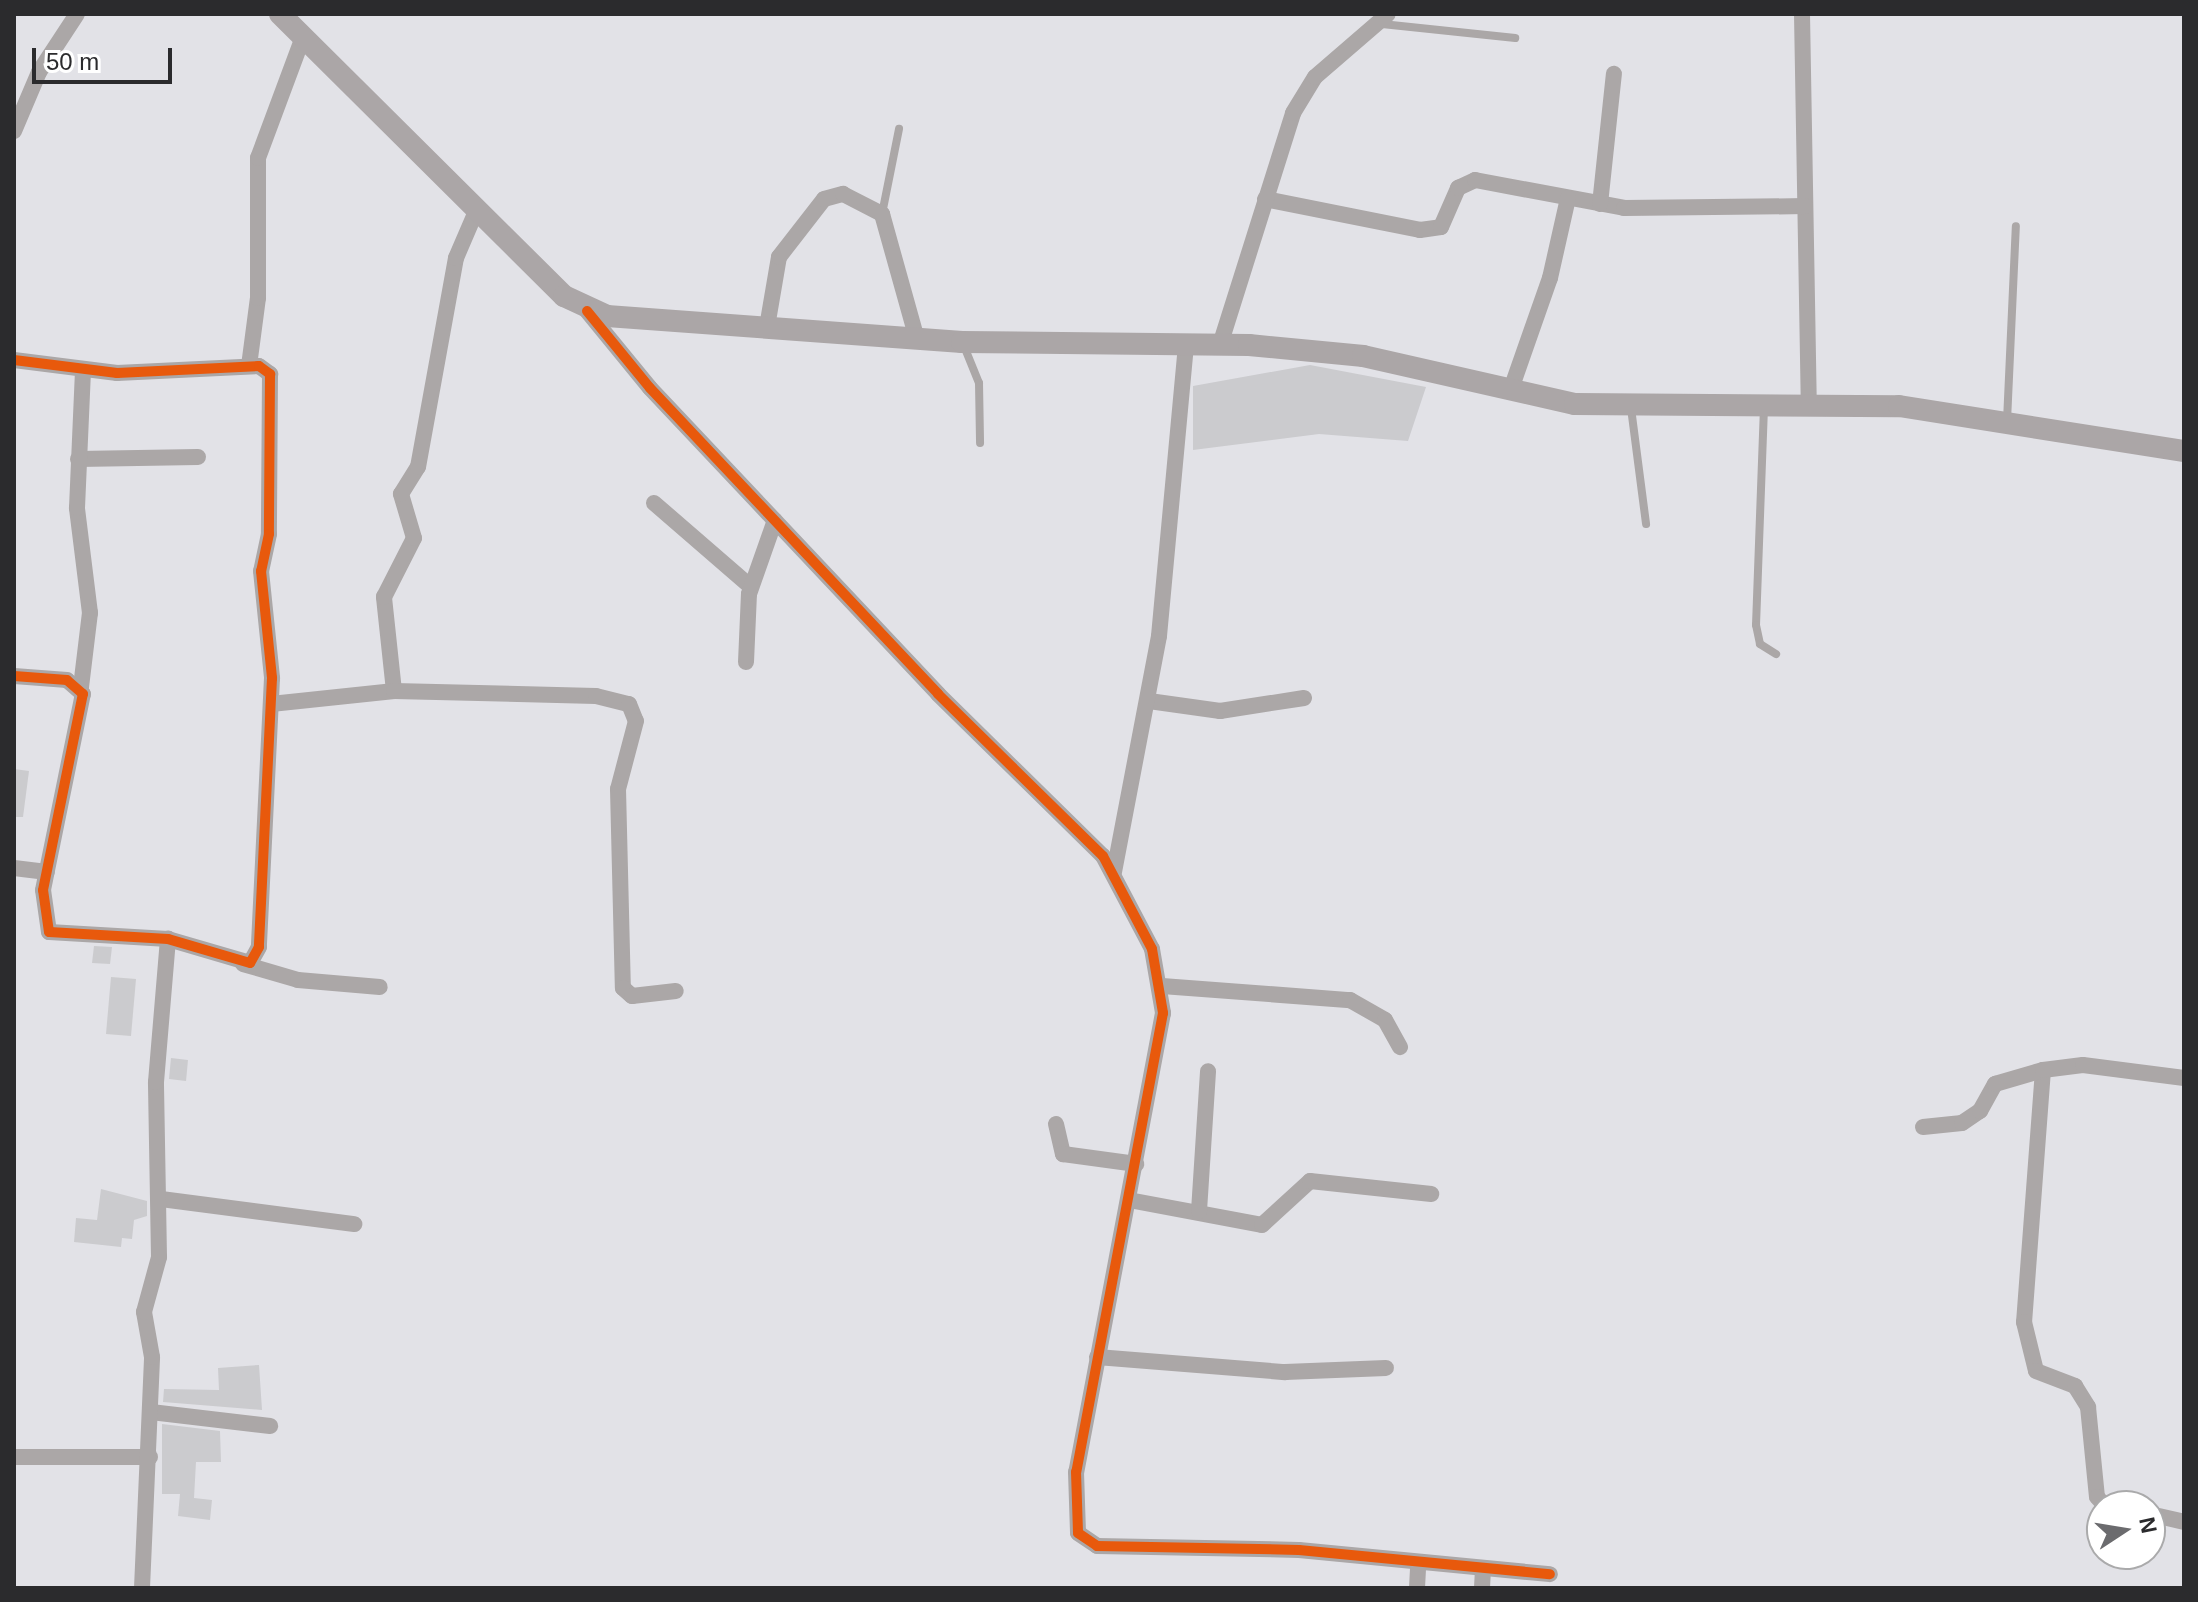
<!DOCTYPE html>
<html>
<head>
<meta charset="utf-8">
<style>
  body { margin:0 }
  #map { position:relative; width:2198px; height:1602px; overflow:hidden; background:#e2e2e7; font-family:Arial,sans-serif }
  div>[style] { position:absolute }
  [style*='--x'] { left:calc(var(--x)*1px); top:calc(var(--y)*1px); width:calc(var(--w)*1px); rotate:calc(var(--a)*1deg) }
  .building>* { inset:0; background:#cbcbce }
  .service>* { height:8px; margin:-4px; padding:0 4px; transform-origin:4px; border-radius:4px; background:#aba7a7 }
  .minor>* { height:16px; margin:-8px; padding:0 8px; transform-origin:8px; border-radius:8px; background:#aba7a7 }
  .secondary>* { height:22px; margin:-11px; padding:0 11px; transform-origin:11px; border-radius:11px; background:#aba6a7 }
  .cycleway>* { height:10px; margin:-5px; padding:0 5px; transform-origin:5px; border-radius:5px; background:#e8590c }
  span { translate:-50% -50%; white-space:nowrap; text-align:center; line-height:1.15; -webkit-text-stroke:6px #fff; paint-order:stroke }
  .frame { position:absolute; inset:0; border:16px solid #2b2b2d; pointer-events:none }
  .north { position:absolute; left:2086px; top:1490px; width:80px; height:80px; box-sizing:border-box; background:#fff; border:2px solid #aaaaab; border-radius:50%; rotate:78deg; font-size:22px; font-weight:700; line-height:32px; text-align:center; color:#2b2b2d }
  .north::after { content:''; display:block; margin:auto; width:28px; height:36px; background:#6b6b6e; clip-path:polygon(50% 0,100% 100%,50% 72%,0 100%) }
  .scale { position:absolute; left:32px; top:48px; width:140px; height:36px; box-sizing:border-box; border:4px solid #2b2b2d; border-top:0; padding-left:10px; font-size:24px; line-height:28px; white-space:nowrap; color:#2b2b2d; -webkit-text-stroke:6px #fff; paint-order:stroke }
</style>
</head>
<body>
<div id="map">
  <div class="building">
    <div style="clip-path:polygon(1310px 365px,1426px 387px,1408px 441px,1319px 434px,1193px 450px,1193px 386px)"></div>
    <div style="clip-path:polygon(14px 769px,29px 771px,23px 817px,14px 817px)"></div>
    <div style="clip-path:polygon(94px 946px,112px 947px,110px 964px,92px 963px)"></div>
    <div style="clip-path:polygon(111px 977px,136px 979px,131px 1036px,106px 1034px)"></div>
    <div style="clip-path:polygon(171px 1058px,188px 1060px,186px 1081px,169px 1079px)"></div>
    <div style="clip-path:polygon(101px 1189px,147px 1201px,147px 1216px,134px 1220px,132px 1239px,122px 1238px,121px 1247px,74px 1242px,76px 1218px,97px 1220px)"></div>
    <div style="clip-path:polygon(259px 1365px,262px 1410px,163px 1402px,164px 1389px,219px 1390px,218px 1368px)"></div>
    <div style="clip-path:polygon(162px 1424px,220px 1431px,221px 1462px,196px 1462px,194px 1498px,212px 1500px,210px 1520px,178px 1516px,180px 1494px,162px 1494px)"></div>
  </div>
  <div class="service">
    <div style="--x:1382;--y:24;--w:134;--a:6"></div>
    <div style="--x:882;--y:214;--w:87;--a:-78.7"></div>
    <div style="--x:964;--y:346;--w:40;--a:68"></div>
    <div style="--x:979;--y:383;--w:60;--a:89"></div>
    <div style="--x:1764;--y:407;--w:218;--a:92.1"></div>
    <div style="--x:1756;--y:625;--w:19;--a:78"></div>
    <div style="--x:1760;--y:644;--w:19;--a:32"></div>
    <div style="--x:1631;--y:408;--w:117;--a:82.6"></div>
    <div style="--x:2007;--y:421;--w:195;--a:-87.4"></div>
  </div>
  <div class="minor">
    <div style="--x:1802;--y:14;--w:391;--a:89"></div>
    <div style="--x:14;--y:131;--w:64;--a:-67"></div>
    <div style="--x:39;--y:72;--w:69;--a:-56.8"></div>
    <div style="--x:1265;--y:199;--w:158;--a:11.3"></div>
    <div style="--x:1420;--y:230;--w:21;--a:-8"></div>
    <div style="--x:1441;--y:227;--w:43;--a:-66.4"></div>
    <div style="--x:1458;--y:188;--w:19;--a:-25"></div>
    <div style="--x:1475;--y:180;--w:152;--a:10.6"></div>
    <div style="--x:1624;--y:208;--w:181;--a:-0.6"></div>
    <div style="--x:1600;--y:204;--w:131;--a:-83.9"></div>
    <div style="--x:587;--y:311;--w:99;--a:50.7"></div>
    <div style="--x:650;--y:388;--w:420;--a:46.7"></div>
    <div style="--x:938;--y:694;--w:231;--a:44.5"></div>
    <div style="--x:1103;--y:856;--w:105;--a:62.2"></div>
    <div style="--x:1152;--y:949;--w:65;--a:80.2"></div>
    <div style="--x:1163;--y:1013;--w:467;--a:100.7"></div>
    <div style="--x:1076;--y:1472;--w:61;--a:88.1"></div>
    <div style="--x:1078;--y:1533;--w:23;--a:34"></div>
    <div style="--x:1097;--y:1546;--w:202;--a:1.1"></div>
    <div style="--x:1299;--y:1550;--w:252;--a:5.5"></div>
    <div style="--x:767;--y:327;--w:71;--a:-80.3"></div>
    <div style="--x:779;--y:257;--w:73;--a:-52.2"></div>
    <div style="--x:824;--y:199;--w:20;--a:-15"></div>
    <div style="--x:843;--y:194;--w:44;--a:27.1"></div>
    <div style="--x:882;--y:214;--w:130;--a:74.4"></div>
    <div style="--x:1220;--y:345;--w:243;--a:-72.5"></div>
    <div style="--x:1293;--y:113;--w:42;--a:-58.6"></div>
    <div style="--x:1315;--y:77;--w:96;--a:-40.8"></div>
    <div style="--x:14;--y:360;--w:104;--a:7.2"></div>
    <div style="--x:117;--y:373;--w:142;--a:-2.8"></div>
    <div style="--x:259;--y:366;--w:14;--a:36"></div>
    <div style="--x:270;--y:374;--w:160;--a:90.4"></div>
    <div style="--x:269;--y:534;--w:38;--a:102"></div>
    <div style="--x:261;--y:571;--w:108;--a:84.1"></div>
    <div style="--x:272;--y:678;--w:269;--a:92.8"></div>
    <div style="--x:259;--y:947;--w:18;--a:119"></div>
    <div style="--x:250;--y:963;--w:85;--a:-163.7"></div>
    <div style="--x:168;--y:939;--w:119;--a:-176.6"></div>
    <div style="--x:49;--y:932;--w:42;--a:-98.1"></div>
    <div style="--x:43;--y:890;--w:200;--a:-78.5"></div>
    <div style="--x:83;--y:694;--w:21;--a:-139"></div>
    <div style="--x:67;--y:680;--w:53;--a:-175.7"></div>
    <div style="--x:249;--y:366;--w:69;--a:-82.5"></div>
    <div style="--x:258;--y:298;--w:140;--a:-90"></div>
    <div style="--x:258;--y:158;--w:129;--a:-69.6"></div>
    <div style="--x:1510;--y:392;--w:121;--a:-70.7"></div>
    <div style="--x:1550;--y:278;--w:82;--a:-77.3"></div>
    <div style="--x:78;--y:459;--w:120;--a:-1"></div>
    <div style="--x:654;--y:503;--w:128;--a:40.9"></div>
    <div style="--x:746;--y:662;--w:68;--a:-87.5"></div>
    <div style="--x:749;--y:594;--w:78;--a:-70.6"></div>
    <div style="--x:81;--y:687;--w:75;--a:-83.1"></div>
    <div style="--x:90;--y:613;--w:106;--a:-97.1"></div>
    <div style="--x:77;--y:508;--w:138;--a:-87.5"></div>
    <div style="--x:394;--y:691;--w:95;--a:-96.1"></div>
    <div style="--x:384;--y:597;--w:66;--a:-63"></div>
    <div style="--x:414;--y:538;--w:46;--a:-106.5"></div>
    <div style="--x:401;--y:494;--w:32;--a:-58"></div>
    <div style="--x:418;--y:467;--w:212;--a:-79.7"></div>
    <div style="--x:456;--y:258;--w:53;--a:-66.8"></div>
    <div style="--x:1149;--y:701;--w:72;--a:8"></div>
    <div style="--x:1220;--y:711;--w:85;--a:-8.8"></div>
    <div style="--x:271;--y:704;--w:124;--a:-6"></div>
    <div style="--x:394;--y:691;--w:202;--a:1.4"></div>
    <div style="--x:596;--y:696;--w:34;--a:14"></div>
    <div style="--x:629;--y:704;--w:18;--a:68"></div>
    <div style="--x:636;--y:721;--w:70;--a:104.8"></div>
    <div style="--x:618;--y:789;--w:199;--a:88.6"></div>
    <div style="--x:623;--y:988;--w:12;--a:42"></div>
    <div style="--x:632;--y:996;--w:44;--a:-6.5"></div>
    <div style="--x:14;--y:868;--w:33;--a:7"></div>
    <div style="--x:1114;--y:872;--w:240;--a:-79.2"></div>
    <div style="--x:1159;--y:636;--w:293;--a:-84.7"></div>
    <div style="--x:243;--y:964;--w:57;--a:16.2"></div>
    <div style="--x:298;--y:980;--w:82;--a:4.9"></div>
    <div style="--x:1162;--y:986;--w:189;--a:4.3"></div>
    <div style="--x:1350;--y:1000;--w:40;--a:29.7"></div>
    <div style="--x:1385;--y:1020;--w:31;--a:61"></div>
    <div style="--x:2043;--y:1070;--w:253;--a:94.3"></div>
    <div style="--x:2024;--y:1322;--w:50;--a:76.2"></div>
    <div style="--x:2036;--y:1371;--w:42;--a:21"></div>
    <div style="--x:2075;--y:1386;--w:25;--a:58"></div>
    <div style="--x:2088;--y:1407;--w:90;--a:84.3"></div>
    <div style="--x:2097;--y:1497;--w:12;--a:48"></div>
    <div style="--x:1056;--y:1124;--w:31;--a:77"></div>
    <div style="--x:1063;--y:1154;--w:74;--a:7.8"></div>
    <div style="--x:1923;--y:1127;--w:39;--a:-6"></div>
    <div style="--x:1962;--y:1123;--w:22;--a:-34"></div>
    <div style="--x:1980;--y:1111;--w:31;--a:-61"></div>
    <div style="--x:1995;--y:1084;--w:50;--a:-16.3"></div>
    <div style="--x:2043;--y:1070;--w:40;--a:-7.1"></div>
    <div style="--x:2083;--y:1065;--w:102;--a:7.3"></div>
    <div style="--x:161;--y:1199;--w:195;--a:7.4"></div>
    <div style="--x:1129;--y:1200;--w:135;--a:10.6"></div>
    <div style="--x:1262;--y:1225;--w:65;--a:-42.5"></div>
    <div style="--x:1310;--y:1181;--w:122;--a:6.1"></div>
    <div style="--x:1199;--y:1211;--w:140;--a:-86.3"></div>
    <div style="--x:1097;--y:1357;--w:189;--a:4.6"></div>
    <div style="--x:1285;--y:1372;--w:101;--a:-2.3"></div>
    <div style="--x:151;--y:1412;--w:120;--a:6.7"></div>
    <div style="--x:14;--y:1457;--w:136;--a:0"></div>
    <div style="--x:2150;--y:1514;--w:35;--a:13"></div>
    <div style="--x:142;--y:1588;--w:231;--a:-87.5"></div>
    <div style="--x:152;--y:1357;--w:46;--a:-100.1"></div>
    <div style="--x:144;--y:1312;--w:57;--a:-74.7"></div>
    <div style="--x:159;--y:1257;--w:175;--a:-91"></div>
    <div style="--x:156;--y:1082;--w:144;--a:-85.2"></div>
    <div style="--x:1417;--y:1588;--w:22;--a:-87"></div>
    <div style="--x:1482;--y:1588;--w:18;--a:-87"></div>
  </div>
  <div class="secondary">
    <div style="--x:280;--y:14;--w:400;--a:44.8"></div>
    <div style="--x:564;--y:296;--w:47;--a:24.9"></div>
    <div style="--x:607;--y:316;--w:356;--a:4.2"></div>
    <div style="--x:962;--y:342;--w:287;--a:0.6"></div>
    <div style="--x:1249;--y:345;--w:115;--a:5.5"></div>
    <div style="--x:1363;--y:356;--w:217;--a:12.8"></div>
    <div style="--x:1575;--y:404;--w:324;--a:0.4"></div>
    <div style="--x:1899;--y:406;--w:289;--a:9"></div>
  </div>
  <div class="cycleway">
    <div style="--x:587;--y:311;--w:99;--a:50.7"></div>
    <div style="--x:650;--y:388;--w:420;--a:46.7"></div>
    <div style="--x:938;--y:694;--w:231;--a:44.5"></div>
    <div style="--x:1103;--y:856;--w:105;--a:62.2"></div>
    <div style="--x:1152;--y:949;--w:65;--a:80.2"></div>
    <div style="--x:1163;--y:1013;--w:467;--a:100.7"></div>
    <div style="--x:1076;--y:1472;--w:61;--a:88.1"></div>
    <div style="--x:1078;--y:1533;--w:23;--a:34"></div>
    <div style="--x:1097;--y:1546;--w:202;--a:1.1"></div>
    <div style="--x:1299;--y:1550;--w:252;--a:5.5"></div>
    <div style="--x:14;--y:360;--w:104;--a:7.2"></div>
    <div style="--x:117;--y:373;--w:142;--a:-2.8"></div>
    <div style="--x:259;--y:366;--w:14;--a:36"></div>
    <div style="--x:270;--y:374;--w:160;--a:90.4"></div>
    <div style="--x:269;--y:534;--w:38;--a:102"></div>
    <div style="--x:261;--y:571;--w:108;--a:84.1"></div>
    <div style="--x:272;--y:678;--w:269;--a:92.8"></div>
    <div style="--x:259;--y:947;--w:18;--a:119"></div>
    <div style="--x:250;--y:963;--w:85;--a:-163.7"></div>
    <div style="--x:168;--y:939;--w:119;--a:-176.6"></div>
    <div style="--x:49;--y:932;--w:42;--a:-98.1"></div>
    <div style="--x:43;--y:890;--w:200;--a:-78.5"></div>
    <div style="--x:83;--y:694;--w:21;--a:-139"></div>
    <div style="--x:67;--y:680;--w:53;--a:-175.7"></div>
  </div>
  <div class="frame"></div>
  <div class="north">N</div>
  <div class="scale">50 m</div>
</div>
</body>
</html>
